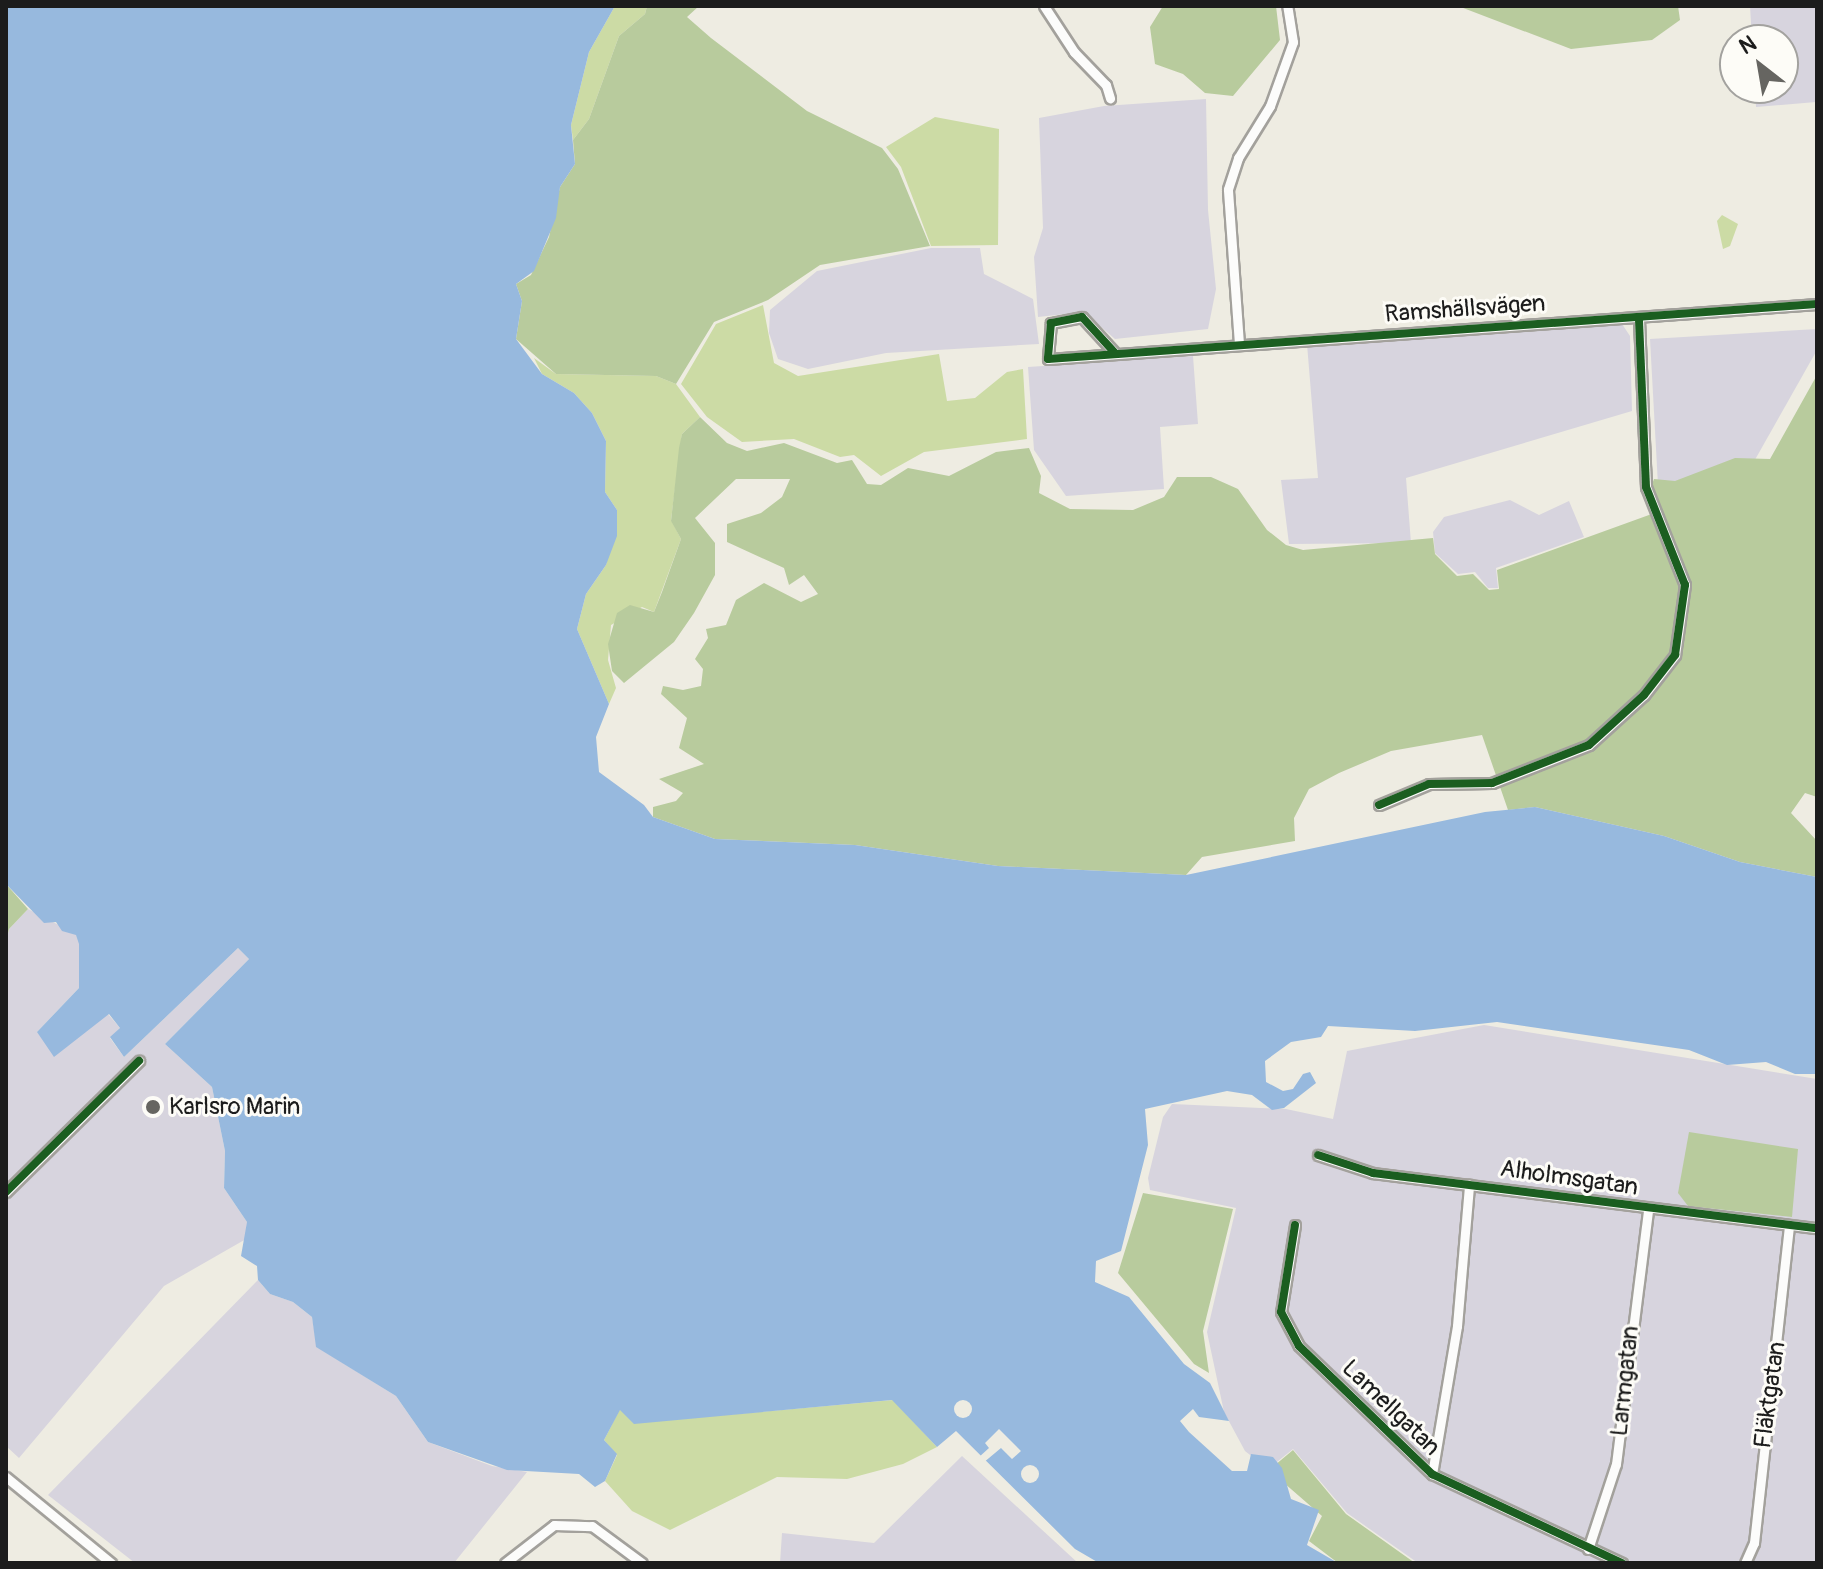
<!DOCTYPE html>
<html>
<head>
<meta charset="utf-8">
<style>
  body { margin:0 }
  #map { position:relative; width:1823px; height:1569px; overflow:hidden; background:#eeece2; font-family:Pangolin,sans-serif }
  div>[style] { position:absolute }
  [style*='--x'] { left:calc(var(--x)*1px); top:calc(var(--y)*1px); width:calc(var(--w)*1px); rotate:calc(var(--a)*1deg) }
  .industrial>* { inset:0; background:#d7d4de }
  .green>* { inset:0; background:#ccdba5 }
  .forest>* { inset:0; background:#b8cb9d }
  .water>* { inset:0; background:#97b9de }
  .pier>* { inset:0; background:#eeece2 }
  .round { border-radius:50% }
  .roads { filter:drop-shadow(2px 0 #a3a19c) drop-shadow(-2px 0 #a3a19c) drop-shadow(0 2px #a3a19c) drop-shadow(0 -2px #a3a19c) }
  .minor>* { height:9px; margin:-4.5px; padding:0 4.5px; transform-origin:4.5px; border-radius:4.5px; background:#fcfcfb }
  .cycleway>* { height:8px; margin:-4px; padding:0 4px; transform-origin:4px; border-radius:4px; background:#1b5e20 }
  .dots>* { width:22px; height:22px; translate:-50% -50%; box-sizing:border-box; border:4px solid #fdfcf7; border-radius:50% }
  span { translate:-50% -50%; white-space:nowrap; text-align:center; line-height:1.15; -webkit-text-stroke:6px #fdfcf7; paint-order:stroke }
  .street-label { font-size:24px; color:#1c1c1c }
  .poi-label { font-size:24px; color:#1c1c1c }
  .left { translate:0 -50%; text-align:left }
  .frame { position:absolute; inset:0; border:8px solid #1c1c1c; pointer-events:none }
  .north { position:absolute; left:1719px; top:24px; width:80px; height:80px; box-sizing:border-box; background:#fdfcf7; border:2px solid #a3a29f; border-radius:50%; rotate:329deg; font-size:22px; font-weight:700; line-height:32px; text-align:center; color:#1c1c1c }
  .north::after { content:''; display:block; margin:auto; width:28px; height:36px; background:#666561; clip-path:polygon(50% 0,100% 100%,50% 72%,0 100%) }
</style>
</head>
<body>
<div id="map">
  <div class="industrial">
    <div style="clip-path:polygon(1750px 6px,1817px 6px,1817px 113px,1816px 102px,1756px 107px,1755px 88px,1783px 88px,1783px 40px,1752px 40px)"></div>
    <div style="clip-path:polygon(1206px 99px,1208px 210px,1216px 289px,1208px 329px,1115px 339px,1084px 312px,1038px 317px,1034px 257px,1043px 228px,1039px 118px,1104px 106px)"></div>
    <div style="clip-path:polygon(931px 248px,980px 248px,984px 274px,1033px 299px,1039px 344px,886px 353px,808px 369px,778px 359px,769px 333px,770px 310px,817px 271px)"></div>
    <div style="clip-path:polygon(1622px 324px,1630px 336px,1632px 411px,1406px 478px,1411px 543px,1289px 544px,1281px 480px,1318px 478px,1307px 344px)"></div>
    <div style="clip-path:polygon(1817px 329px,1817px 350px,1752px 465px,1658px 485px,1650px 339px)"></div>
    <div style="clip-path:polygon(1193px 356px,1198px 424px,1160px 427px,1164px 489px,1066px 496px,1034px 450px,1028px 367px)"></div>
    <div style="clip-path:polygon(1510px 500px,1539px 515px,1569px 501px,1584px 537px,1496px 568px,1498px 588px,1488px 588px,1475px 572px,1458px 574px,1435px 553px,1433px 532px,1444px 517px)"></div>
    <div style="clip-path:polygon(28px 909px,76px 934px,80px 944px,79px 988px,37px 1032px,108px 1014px,120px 1028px,110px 1038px,124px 1057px,238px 948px,249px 959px,165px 1044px,212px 1087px,225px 1151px,224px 1188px,247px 1222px,246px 1239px,164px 1286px,19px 1458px,6px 1446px,6px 942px,9px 929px)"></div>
    <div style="clip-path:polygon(1484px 1025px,1817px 1079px,1817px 1563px,1418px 1563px,1347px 1513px,1293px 1449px,1268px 1469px,1245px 1451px,1224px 1412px,1207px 1332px,1236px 1208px,1150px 1190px,1148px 1178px,1163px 1117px,1172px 1104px,1286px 1109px,1333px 1119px,1347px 1051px)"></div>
    <div style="clip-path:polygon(258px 1280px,270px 1294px,293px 1302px,312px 1317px,317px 1347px,396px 1396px,428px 1442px,492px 1466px,527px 1472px,454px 1563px,135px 1563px,48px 1495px)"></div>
    <div style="clip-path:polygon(962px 1456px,1078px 1563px,780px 1563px,782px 1533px,874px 1543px)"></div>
  </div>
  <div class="green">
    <div style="clip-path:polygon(615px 6px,647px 6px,645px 14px,619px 36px,589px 119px,573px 140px,571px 125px,589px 52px)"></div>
    <div style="clip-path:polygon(935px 117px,999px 129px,998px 245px,931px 246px,901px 167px,886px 147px)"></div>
    <div style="clip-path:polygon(1722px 215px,1738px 224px,1730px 246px,1723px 249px,1717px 221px)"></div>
    <div style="clip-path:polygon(763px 305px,774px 363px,798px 376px,939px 354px,947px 401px,975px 398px,1007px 372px,1023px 369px,1027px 439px,924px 452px,881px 476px,854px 455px,840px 457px,794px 439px,742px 442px,707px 417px,681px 384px,716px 324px)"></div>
    <div style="clip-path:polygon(534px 358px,556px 374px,656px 376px,676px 384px,700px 417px,682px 434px,671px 520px,681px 539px,654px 612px,642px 607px,611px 625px,608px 660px,616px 688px,609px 704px,577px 629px,586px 594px,606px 565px,617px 510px,605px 492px,606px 441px,592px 413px,574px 393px,542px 374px)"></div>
    <div style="clip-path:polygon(893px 1400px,937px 1447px,903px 1464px,847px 1479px,777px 1477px,670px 1530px,632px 1511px,605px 1481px,617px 1455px,604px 1440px,620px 1409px,635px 1423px)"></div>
  </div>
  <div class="forest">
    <div style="clip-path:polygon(647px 6px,699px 6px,687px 17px,711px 38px,807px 111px,882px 148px,898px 169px,930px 246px,820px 265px,768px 300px,714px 322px,676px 384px,656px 376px,556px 374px,516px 339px,522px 301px,516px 284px,531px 275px,549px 237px,560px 187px,575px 164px,573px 140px,589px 119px,619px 36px,645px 14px)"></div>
    <div style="clip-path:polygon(1163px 6px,1276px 6px,1280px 40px,1233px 96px,1205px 93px,1183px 74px,1155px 64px,1150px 27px)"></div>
    <div style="clip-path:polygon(1458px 6px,1678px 6px,1680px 20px,1652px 40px,1571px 49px)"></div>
    <div style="clip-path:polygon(1817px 375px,1817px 797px,1805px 793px,1791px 813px,1817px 841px,1817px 877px,1740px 862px,1664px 836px,1535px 807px,1508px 810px,1482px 735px,1391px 751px,1339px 773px,1309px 789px,1294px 818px,1295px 841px,1202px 857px,1186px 875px,998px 866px,855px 845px,715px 839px,653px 817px,653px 807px,676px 801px,683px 793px,659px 779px,704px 764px,679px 748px,687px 718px,661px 694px,663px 686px,683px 690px,701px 686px,703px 669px,695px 659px,708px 638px,706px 629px,726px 625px,736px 600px,764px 583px,801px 602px,818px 594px,804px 575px,789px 585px,784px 568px,727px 542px,727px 524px,761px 513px,782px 497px,790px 479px,736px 479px,695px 518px,715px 543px,715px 575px,694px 613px,674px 642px,624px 683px,612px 671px,608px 644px,617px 613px,630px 605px,654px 612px,662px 592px,681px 539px,671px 521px,679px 448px,682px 434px,700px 417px,727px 443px,747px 451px,784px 443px,837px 463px,852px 460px,867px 484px,881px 485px,908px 468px,949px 476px,996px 452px,1029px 448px,1041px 476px,1039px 493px,1070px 509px,1133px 510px,1164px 497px,1177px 477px,1211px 477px,1238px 489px,1267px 530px,1286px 545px,1303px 550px,1433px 538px,1435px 554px,1457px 576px,1473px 574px,1489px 590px,1499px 589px,1497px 570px,1660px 511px,1651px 487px,1654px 479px,1675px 481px,1735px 458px,1770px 459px)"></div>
    <div style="clip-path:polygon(6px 884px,28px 909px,9px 929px,6px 942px)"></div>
    <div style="clip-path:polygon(1689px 1132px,1798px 1149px,1792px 1217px,1688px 1206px,1678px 1193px)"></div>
    <div style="clip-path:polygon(1143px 1193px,1233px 1209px,1203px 1331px,1209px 1373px,1194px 1364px,1118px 1273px)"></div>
    <div style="clip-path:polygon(1293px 1450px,1346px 1514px,1415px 1563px,1338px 1563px,1309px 1541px,1322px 1516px,1269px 1470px)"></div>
  </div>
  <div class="water">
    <div style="clip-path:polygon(6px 6px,615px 6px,589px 52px,571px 125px,575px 164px,560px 187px,556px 218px,534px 271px,516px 284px,522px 301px,516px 339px,542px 374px,574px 393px,592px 413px,606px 441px,605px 492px,617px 510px,617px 536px,606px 565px,586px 594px,577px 629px,609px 704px,596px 737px,599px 772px,644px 805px,653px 817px,715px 839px,855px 845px,998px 866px,1186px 875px,1485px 812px,1535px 807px,1664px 836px,1740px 862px,1817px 877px,1817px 1074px,1795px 1074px,1766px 1062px,1727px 1065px,1689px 1050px,1497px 1022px,1415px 1031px,1328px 1026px,1321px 1037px,1291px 1042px,1265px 1061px,1266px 1082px,1283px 1091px,1293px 1089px,1303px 1074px,1310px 1072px,1316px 1083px,1284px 1108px,1272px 1110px,1252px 1095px,1227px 1091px,1145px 1109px,1148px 1145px,1121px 1251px,1096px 1261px,1095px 1282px,1129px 1297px,1184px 1364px,1210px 1383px,1229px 1421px,1199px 1417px,1193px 1409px,1180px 1421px,1189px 1432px,1232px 1471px,1247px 1471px,1251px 1454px,1273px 1457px,1282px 1468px,1291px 1499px,1319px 1510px,1307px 1545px,1338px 1563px,1099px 1563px,1075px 1549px,956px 1431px,937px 1447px,892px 1400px,634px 1424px,620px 1410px,604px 1440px,617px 1454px,605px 1481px,595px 1487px,579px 1474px,507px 1470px,428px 1442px,396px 1396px,316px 1347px,312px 1317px,293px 1302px,270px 1294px,258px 1280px,257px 1266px,241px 1256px,247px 1222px,224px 1188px,225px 1151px,212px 1087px,165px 1044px,249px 959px,238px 948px,124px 1057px,110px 1037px,120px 1028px,109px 1014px,54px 1057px,37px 1032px,79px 988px,79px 944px,76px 935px,62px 931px,56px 922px,44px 923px,6px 884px)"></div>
  </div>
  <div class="pier">
    <div class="round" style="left:954px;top:1400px;width:18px;height:18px"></div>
    <div style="clip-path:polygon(999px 1429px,1021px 1451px,1012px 1459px,1001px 1448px,983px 1463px,978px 1458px,989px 1448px,985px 1443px)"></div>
    <div class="round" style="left:1021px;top:1465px;width:18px;height:18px"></div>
  </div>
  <div class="roads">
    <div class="minor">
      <div style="--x:1044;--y:6;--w:55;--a:56.9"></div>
      <div style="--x:1074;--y:52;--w:46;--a:45.9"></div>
      <div style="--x:1106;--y:85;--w:14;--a:73"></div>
      <div style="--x:1239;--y:344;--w:155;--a:-94.1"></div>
      <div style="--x:1228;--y:189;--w:33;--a:-72"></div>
      <div style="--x:1238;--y:158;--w:61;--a:-58.4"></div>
      <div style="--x:1270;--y:106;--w:68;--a:-70.2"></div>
      <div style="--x:1293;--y:42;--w:36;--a:-99"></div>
      <div style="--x:1115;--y:353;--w:49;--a:-132.5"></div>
      <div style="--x:1082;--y:317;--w:32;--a:169"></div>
      <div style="--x:1051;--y:323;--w:36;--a:95"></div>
      <div style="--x:1048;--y:359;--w:771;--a:-4.09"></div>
      <div style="--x:1379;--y:805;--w:54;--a:-22.8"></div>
      <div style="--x:1429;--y:784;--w:63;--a:-0.9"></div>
      <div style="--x:1492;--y:783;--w:104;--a:-21.4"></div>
      <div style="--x:1589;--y:745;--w:74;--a:-42.3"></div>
      <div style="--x:1644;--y:695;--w:51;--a:-52.2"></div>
      <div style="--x:1675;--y:655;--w:71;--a:-81.9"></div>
      <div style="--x:1685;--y:585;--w:105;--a:-111.7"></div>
      <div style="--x:1646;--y:487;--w:170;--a:-92.4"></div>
      <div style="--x:1318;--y:1155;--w:58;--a:18.1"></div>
      <div style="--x:1373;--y:1173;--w:447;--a:7.1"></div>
      <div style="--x:6;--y:1192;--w:187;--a:-44.6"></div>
      <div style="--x:1295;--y:1225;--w:88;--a:99.1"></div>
      <div style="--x:1281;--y:1312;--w:38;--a:62"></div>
      <div style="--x:1299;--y:1346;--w:185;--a:43.9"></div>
      <div style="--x:1432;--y:1474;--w:210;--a:25.1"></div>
      <div style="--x:1432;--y:1474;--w:150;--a:-80.4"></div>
      <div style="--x:1457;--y:1326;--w:142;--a:-85.1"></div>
      <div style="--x:6;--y:1477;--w:136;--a:39.3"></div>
      <div style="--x:1588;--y:1549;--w:89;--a:-71.8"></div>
      <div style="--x:1616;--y:1464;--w:257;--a:-82.8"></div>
      <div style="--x:505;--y:1563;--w:62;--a:-37.8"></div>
      <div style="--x:554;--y:1525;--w:38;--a:2"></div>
      <div style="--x:592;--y:1526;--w:62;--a:36.5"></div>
      <div style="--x:1745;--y:1563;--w:22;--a:-66"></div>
      <div style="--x:1754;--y:1543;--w:319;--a:-83.7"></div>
    </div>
  </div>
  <div class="cycleway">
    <div style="--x:1115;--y:353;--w:49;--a:-132.5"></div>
    <div style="--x:1082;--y:317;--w:32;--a:169"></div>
    <div style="--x:1051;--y:323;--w:36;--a:95"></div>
    <div style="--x:1048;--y:359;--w:771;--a:-4.09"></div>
    <div style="--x:1379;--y:805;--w:54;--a:-22.8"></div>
    <div style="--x:1429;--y:784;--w:63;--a:-0.9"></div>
    <div style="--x:1492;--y:783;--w:104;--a:-21.4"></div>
    <div style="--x:1589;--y:745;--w:74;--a:-42.3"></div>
    <div style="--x:1644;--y:695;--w:51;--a:-52.2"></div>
    <div style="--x:1675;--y:655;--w:71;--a:-81.9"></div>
    <div style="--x:1685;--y:585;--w:105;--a:-111.7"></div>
    <div style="--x:1646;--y:487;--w:170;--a:-92.4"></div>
    <div style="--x:1318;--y:1155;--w:58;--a:18.1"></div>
    <div style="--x:1373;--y:1173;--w:447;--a:7.1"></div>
    <div style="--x:6;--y:1192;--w:187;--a:-44.6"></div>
    <div style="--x:1295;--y:1225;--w:88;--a:99.1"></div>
    <div style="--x:1281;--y:1312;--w:38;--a:62"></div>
    <div style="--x:1299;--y:1346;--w:185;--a:43.9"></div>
    <div style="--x:1432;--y:1474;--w:210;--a:25.1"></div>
  </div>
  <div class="dots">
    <div style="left:153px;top:1107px;background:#666561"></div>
  </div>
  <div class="street-label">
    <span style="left:1465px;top:309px;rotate:-4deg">Ramshällsvägen</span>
    <span style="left:1569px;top:1178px;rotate:8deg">Alholmsgatan</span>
    <span style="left:1625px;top:1381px;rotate:-84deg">Larmgatan</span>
    <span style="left:1770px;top:1395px;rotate:-82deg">Fläktgatan</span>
    <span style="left:1391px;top:1408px;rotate:44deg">Lamellgatan</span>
  </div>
  <div class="poi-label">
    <span class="left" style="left:169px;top:1107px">Karlsro Marin</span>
  </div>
  <div class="frame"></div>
  <div class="north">N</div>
</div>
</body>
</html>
